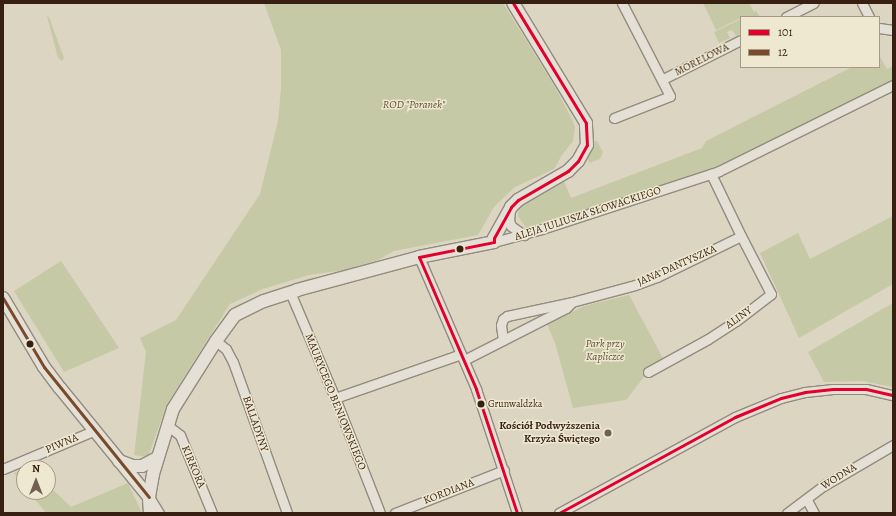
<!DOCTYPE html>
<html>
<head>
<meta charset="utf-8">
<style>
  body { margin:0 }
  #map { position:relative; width:896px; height:516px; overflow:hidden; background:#dcd5c2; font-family:Alegreya,serif }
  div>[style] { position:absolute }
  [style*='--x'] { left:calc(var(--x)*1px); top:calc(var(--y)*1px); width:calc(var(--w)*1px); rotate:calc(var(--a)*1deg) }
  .green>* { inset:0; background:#c6c9a6 }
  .roads { filter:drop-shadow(1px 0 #928b7f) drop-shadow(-1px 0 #928b7f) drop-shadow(0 1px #928b7f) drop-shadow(0 -1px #928b7f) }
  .minor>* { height:9px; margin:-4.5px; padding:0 4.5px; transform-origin:4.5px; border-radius:4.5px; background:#e4e0d6 }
  .tertiary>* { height:12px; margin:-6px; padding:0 6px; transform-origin:6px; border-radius:6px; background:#e4e0d6 }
  .bus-1>* { height:3px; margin:-1.5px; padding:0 1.5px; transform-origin:1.5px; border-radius:1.5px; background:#e4002b }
  .bus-2>* { height:3px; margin:-1.5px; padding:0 1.5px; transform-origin:1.5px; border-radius:1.5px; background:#7a4b2a }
  .dots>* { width:11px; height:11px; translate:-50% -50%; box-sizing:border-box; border:2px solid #efe8d0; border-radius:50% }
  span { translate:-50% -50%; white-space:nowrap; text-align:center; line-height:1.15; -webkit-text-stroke:3px #efe8d0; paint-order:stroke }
  .bus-label { font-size:10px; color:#371f12 }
  .left { translate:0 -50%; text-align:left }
  .street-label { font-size:11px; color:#371f12 }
  .park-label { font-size:11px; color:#5c4f38; font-style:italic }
  .poi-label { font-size:11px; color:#371f12; font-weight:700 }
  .right { translate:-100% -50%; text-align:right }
  .frame { position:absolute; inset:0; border:4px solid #371f12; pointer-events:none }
  .legend { position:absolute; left:740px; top:16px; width:140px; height:52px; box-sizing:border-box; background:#efe8d0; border:1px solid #a59884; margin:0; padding:5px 7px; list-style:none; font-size:12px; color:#371f12 }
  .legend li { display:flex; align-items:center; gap:8px; height:20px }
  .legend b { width:20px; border:1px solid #a59884 }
  .north { position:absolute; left:16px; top:460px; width:40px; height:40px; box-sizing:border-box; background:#efe8d0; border:1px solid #a59884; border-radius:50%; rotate:0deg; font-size:11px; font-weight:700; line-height:16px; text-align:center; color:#371f12 }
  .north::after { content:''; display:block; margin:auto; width:14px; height:18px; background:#715f50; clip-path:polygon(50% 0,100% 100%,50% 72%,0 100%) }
</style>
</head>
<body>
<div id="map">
  <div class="green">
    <div style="clip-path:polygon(264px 3px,503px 3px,555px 87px,573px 121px,575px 128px,573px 141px,562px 155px,554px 169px,515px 187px,494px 207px,478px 235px,394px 251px,378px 260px,345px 270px,309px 275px,263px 289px,230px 304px,167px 404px,148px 457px,134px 455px,146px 352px,140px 338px,176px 320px,260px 194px,278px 121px,281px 89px,281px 50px)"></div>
    <div style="clip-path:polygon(703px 3px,749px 3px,754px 12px,756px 11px,760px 17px,744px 17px,747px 15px,716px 30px)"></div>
    <div style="clip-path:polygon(47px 16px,49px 17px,64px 58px,62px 61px,58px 58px)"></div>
    <div style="clip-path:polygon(741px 19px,741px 33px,736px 36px,732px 30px,727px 32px,730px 38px,719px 43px,714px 32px)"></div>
    <div style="clip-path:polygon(879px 55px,887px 69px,893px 66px,893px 81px,725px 164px,685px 179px,526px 228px,518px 216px,519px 208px,524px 203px,564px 181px,571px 198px,702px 148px,706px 141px,852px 67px,879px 67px)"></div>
    <div style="clip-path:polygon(594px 141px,597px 141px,603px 152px,600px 159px,590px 163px,586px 157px)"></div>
    <div style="clip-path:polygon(893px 216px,893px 284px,799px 338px,760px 253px,798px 233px,810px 259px)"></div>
    <div style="clip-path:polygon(61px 261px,119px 348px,64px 372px,14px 291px)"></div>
    <div style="clip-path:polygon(336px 275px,233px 310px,233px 307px,270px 291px,310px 278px)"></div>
    <div style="clip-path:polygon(629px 295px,664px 360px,648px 372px,626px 400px,573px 408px,555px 343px,547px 324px,584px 306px)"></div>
    <div style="clip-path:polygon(893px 303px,893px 387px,862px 381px,824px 382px,808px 352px)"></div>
    <div style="clip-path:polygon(24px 469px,24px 485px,14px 473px)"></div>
    <div style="clip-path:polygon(128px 483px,142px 513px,46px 513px,29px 492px,48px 492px,48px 485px,71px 507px)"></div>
  </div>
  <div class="roads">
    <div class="minor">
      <div style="--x:862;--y:3;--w:16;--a:63"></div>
      <div style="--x:786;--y:17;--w:31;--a:-27"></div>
      <div style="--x:879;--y:28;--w:14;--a:8"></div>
      <div style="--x:663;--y:79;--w:87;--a:-26.6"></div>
      <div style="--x:614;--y:118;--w:60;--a:-21.4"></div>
      <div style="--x:670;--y:96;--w:105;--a:-117.3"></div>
      <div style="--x:510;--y:209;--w:11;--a:95"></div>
      <div style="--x:509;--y:220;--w:6;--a:72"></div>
      <div style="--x:511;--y:226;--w:16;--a:35"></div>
      <div style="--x:494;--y:242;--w:50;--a:-15.2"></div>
      <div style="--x:542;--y:229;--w:186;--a:-18.1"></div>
      <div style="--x:719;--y:171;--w:194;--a:-26.3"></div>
      <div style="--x:419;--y:257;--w:144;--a:66.6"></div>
      <div style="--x:476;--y:389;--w:131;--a:71.7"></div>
      <div style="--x:290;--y:292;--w:115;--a:67"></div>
      <div style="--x:335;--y:398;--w:123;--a:68.6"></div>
      <div style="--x:503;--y:340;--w:15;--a:-98"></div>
      <div style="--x:501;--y:325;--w:6;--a:-72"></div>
      <div style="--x:503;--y:319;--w:5;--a:-37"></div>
      <div style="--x:507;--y:316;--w:66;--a:-12.2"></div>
      <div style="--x:572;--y:302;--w:65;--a:-15.1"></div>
      <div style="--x:635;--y:285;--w:23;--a:-20"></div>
      <div style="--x:657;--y:277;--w:93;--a:-26"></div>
      <div style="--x:741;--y:236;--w:69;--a:-115.8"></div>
      <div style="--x:216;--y:341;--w:13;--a:39"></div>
      <div style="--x:226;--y:349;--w:15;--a:62"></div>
      <div style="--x:233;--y:362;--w:160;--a:70.3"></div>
      <div style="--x:464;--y:360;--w:114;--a:-27"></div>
      <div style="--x:566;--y:308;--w:7;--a:-45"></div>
      <div style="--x:648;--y:372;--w:68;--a:-28.8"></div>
      <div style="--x:708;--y:339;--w:33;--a:-33"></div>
      <div style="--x:736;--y:321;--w:44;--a:-37.6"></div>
      <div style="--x:771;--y:294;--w:65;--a:-117.3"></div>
      <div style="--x:335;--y:398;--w:133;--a:-19.2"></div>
      <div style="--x:167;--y:425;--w:16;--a:38"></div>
      <div style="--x:180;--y:435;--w:84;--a:67.7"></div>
      <div style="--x:3;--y:469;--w:98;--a:-22.9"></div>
      <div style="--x:149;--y:497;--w:19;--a:58"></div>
      <div style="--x:807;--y:500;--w:15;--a:62"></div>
      <div style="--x:395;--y:513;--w:117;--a:-21.5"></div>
      <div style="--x:559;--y:513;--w:200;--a:-28.6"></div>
      <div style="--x:735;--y:417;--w:50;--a:-22.4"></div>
      <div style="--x:781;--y:398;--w:25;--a:-14"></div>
      <div style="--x:805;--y:392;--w:28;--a:-6"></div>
      <div style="--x:833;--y:389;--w:33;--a:0"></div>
      <div style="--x:866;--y:389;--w:28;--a:13"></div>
      <div style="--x:787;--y:513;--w:45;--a:-36.9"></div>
      <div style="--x:823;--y:486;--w:81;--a:-30.4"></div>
    </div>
    <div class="tertiary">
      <div style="--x:3;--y:298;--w:80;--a:59.3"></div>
      <div style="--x:44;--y:367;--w:26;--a:53"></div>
      <div style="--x:60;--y:388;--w:141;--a:50.8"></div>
      <div style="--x:119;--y:461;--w:15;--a:20"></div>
      <div style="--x:133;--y:466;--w:9;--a:0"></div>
      <div style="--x:142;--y:466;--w:17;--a:-28"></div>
      <div style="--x:150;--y:513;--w:16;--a:-94"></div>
      <div style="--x:149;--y:497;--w:23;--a:-80"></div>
      <div style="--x:153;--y:474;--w:68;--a:-72.9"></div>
      <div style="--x:173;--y:409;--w:80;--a:-57.7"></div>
      <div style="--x:216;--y:341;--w:32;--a:-54"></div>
      <div style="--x:235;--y:315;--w:32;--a:-26"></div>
      <div style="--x:264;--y:301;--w:35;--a:-18"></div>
      <div style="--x:297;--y:290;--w:126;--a:-15.1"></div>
      <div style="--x:419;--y:257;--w:76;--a:-11.3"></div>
      <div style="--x:494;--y:242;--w:4;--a:-90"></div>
      <div style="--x:494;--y:238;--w:35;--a:-61"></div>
      <div style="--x:511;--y:207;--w:10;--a:-45"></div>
      <div style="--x:518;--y:200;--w:58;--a:-30.1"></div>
      <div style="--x:568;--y:171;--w:14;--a:-45"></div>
      <div style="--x:578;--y:161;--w:18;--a:-61"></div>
      <div style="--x:587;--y:145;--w:22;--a:-93"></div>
      <div style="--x:586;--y:123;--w:140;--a:-121.3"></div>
    </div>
  </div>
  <div class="bus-1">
    <div style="--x:494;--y:242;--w:4;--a:-90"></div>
    <div style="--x:494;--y:238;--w:35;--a:-61"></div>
    <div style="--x:511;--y:207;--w:10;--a:-45"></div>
    <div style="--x:518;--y:200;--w:58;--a:-30.1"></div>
    <div style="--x:568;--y:171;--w:14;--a:-45"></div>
    <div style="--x:578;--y:161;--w:18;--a:-61"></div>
    <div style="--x:587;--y:145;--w:22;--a:-93"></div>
    <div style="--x:586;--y:123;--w:140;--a:-121.3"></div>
    <div style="--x:419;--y:257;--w:144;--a:66.6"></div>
    <div style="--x:476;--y:389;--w:131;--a:71.7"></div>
    <div style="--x:419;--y:257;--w:76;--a:-11.3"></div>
    <div style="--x:559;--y:513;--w:200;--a:-28.6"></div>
    <div style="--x:735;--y:417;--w:50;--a:-22.4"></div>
    <div style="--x:781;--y:398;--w:25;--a:-14"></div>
    <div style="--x:805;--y:392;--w:28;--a:-6"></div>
    <div style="--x:833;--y:389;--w:33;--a:0"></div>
    <div style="--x:866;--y:389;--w:28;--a:13"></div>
  </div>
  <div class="bus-2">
    <div style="--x:3;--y:298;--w:80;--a:59.3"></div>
    <div style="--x:44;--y:367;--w:167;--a:51.1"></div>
  </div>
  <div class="dots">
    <div style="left:460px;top:249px;background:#371f12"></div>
    <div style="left:30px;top:344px;background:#371f12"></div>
    <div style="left:481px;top:404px;background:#371f12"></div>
    <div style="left:608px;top:433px;background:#715f50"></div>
  </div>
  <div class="bus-label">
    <span class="left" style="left:488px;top:404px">Grunwaldzka</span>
  </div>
  <div class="street-label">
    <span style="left:702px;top:60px;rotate:-27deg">MORELOWA</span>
    <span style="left:588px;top:214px;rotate:-18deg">ALEJA JULIUSZA SŁOWACKIEGO</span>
    <span style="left:677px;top:266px;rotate:-24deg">JANA DANTYSZKA</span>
    <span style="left:739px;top:318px;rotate:-36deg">ALINY</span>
    <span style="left:335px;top:402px;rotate:68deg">MAURYCEGO BENIOWSKIEGO</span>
    <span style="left:255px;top:424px;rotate:71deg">BALLADYNY</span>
    <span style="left:62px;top:444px;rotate:-23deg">PIWNA</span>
    <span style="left:193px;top:467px;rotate:67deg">KIRKORA</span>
    <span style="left:839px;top:477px;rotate:-32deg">WODNA</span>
    <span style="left:449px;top:492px;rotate:-21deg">KORDIANA</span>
  </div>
  <div class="park-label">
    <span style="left:414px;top:105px">ROD "Poranek"</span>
    <span style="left:605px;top:351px">Park przy<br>Kapliczce</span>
  </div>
  <div class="poi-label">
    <span class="right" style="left:600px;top:433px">Kościół Podwyższenia<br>Krzyża Świętego</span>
  </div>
  <div class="frame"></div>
  <ul class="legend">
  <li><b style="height:5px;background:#e4002b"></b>101</li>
  <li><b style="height:5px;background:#7a4b2a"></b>12</li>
  </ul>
  <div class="north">N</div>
</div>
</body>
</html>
